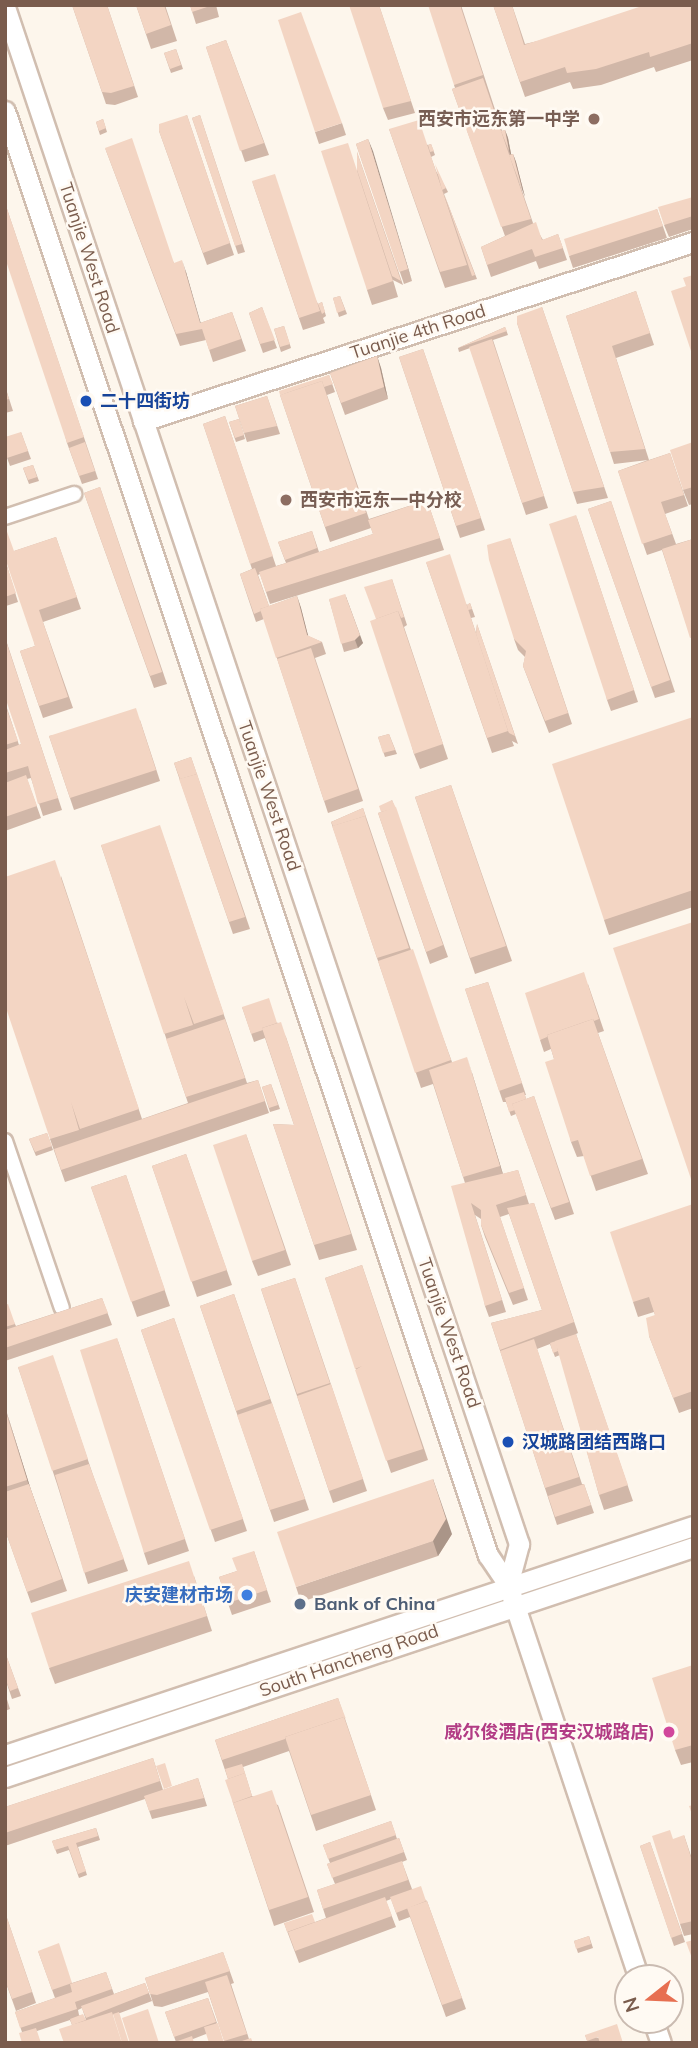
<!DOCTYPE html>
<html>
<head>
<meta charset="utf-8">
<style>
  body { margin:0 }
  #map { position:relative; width:698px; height:2048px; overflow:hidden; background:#fdf6ec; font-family:Mulish,"Noto Sans SC",sans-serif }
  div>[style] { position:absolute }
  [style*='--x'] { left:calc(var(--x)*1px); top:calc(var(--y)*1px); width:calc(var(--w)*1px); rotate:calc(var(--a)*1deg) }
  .roads { filter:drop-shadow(2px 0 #d1beb0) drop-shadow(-2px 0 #d1beb0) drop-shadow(0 2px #d1beb0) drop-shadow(0 -2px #d1beb0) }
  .street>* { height:14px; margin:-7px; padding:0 7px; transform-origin:7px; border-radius:7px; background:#fff }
  .secondary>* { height:19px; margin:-9.5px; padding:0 9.5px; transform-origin:9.5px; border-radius:9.5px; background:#fff }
  .wall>* { inset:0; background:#d1b7a8 }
  .shaded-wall>* { inset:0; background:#aa9588 }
  .building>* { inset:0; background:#f3d5c3 }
  .dots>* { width:19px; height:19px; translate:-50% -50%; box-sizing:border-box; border:4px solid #fffaf3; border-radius:50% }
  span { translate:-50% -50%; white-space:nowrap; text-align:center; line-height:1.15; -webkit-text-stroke:5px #fffaf3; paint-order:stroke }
  .education-label { font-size:18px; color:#785e54; font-weight:700 }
  .right { translate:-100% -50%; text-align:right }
  .left { translate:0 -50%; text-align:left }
  .street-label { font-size:18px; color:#7a5c4d }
  .transit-label { font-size:18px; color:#164399; font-weight:700 }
  .shop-label { font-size:18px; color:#366cbe; font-weight:700 }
  .service-label { font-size:18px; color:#4e5e75; font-weight:700 }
  .hotel-label { font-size:18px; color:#b23c85; font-weight:700 }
  .frame { position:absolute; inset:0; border:7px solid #7a5c4d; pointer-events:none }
  .north { position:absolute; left:614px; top:1964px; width:70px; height:70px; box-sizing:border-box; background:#fffaf3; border:2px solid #cabbb1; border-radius:50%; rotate:252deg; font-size:19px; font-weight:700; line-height:28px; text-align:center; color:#7a5c4d }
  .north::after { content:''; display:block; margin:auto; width:24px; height:32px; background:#e76f51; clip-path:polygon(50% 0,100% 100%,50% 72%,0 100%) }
</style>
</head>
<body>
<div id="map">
  <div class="roads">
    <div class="street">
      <div style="--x:5;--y:517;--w:73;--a:-18.4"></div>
      <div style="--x:5;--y:1141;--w:176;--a:71.2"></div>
    </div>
    <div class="secondary">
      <div style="--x:5;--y:7;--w:1621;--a:71.51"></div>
      <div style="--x:519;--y:1544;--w:42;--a:105"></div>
      <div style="--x:5;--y:111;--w:1523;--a:71.51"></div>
      <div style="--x:488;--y:1555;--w:36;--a:56"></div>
      <div style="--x:508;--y:1585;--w:414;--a:71.6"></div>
      <div style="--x:143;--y:421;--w:578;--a:-18.03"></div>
      <div style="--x:5;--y:1755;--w:725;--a:-18.41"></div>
      <div style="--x:5;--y:1777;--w:725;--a:-18.48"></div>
      <div style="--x:653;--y:2020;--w:24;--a:71"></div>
    </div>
  </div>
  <div class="wall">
    <div style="clip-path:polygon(72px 5px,107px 5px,138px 97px,115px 105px,106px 104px)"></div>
    <div style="clip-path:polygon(136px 5px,165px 5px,177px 41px,151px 49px)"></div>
    <div style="clip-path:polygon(190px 5px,216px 5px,219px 17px,196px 24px)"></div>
    <div style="clip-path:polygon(379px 5px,415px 113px,388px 120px,383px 108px)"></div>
    <div style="clip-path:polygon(461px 5px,502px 131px,505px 130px,508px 138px,511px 154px,513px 154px,516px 162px,525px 197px,517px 176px,533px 223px,543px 240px,558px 234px,567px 260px,539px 269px,536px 261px,491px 277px,481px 247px,505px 236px,452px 89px,455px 88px,454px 85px)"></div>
    <div style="clip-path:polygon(493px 5px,512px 5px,525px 44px,693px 5px,693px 60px,656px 72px,654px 67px,601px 85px,573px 89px,570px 82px,525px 97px)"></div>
    <div style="clip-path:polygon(226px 40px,269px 155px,245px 162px,206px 47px)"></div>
    <div style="clip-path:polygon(176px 49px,183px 69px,171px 73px,164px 53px)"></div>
    <div style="clip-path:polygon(187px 115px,234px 255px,207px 265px,159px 131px)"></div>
    <div style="clip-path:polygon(200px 115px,245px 252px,238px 254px,192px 118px)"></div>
    <div style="clip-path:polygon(103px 119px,107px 132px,100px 135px,96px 122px)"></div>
    <div style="clip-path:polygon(342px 123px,346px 135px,319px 144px,315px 132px)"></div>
    <div style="clip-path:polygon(389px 129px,428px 145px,431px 144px,435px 155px,431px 157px,436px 171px,446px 188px,448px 192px,444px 194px,477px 279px,473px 280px,444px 194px,473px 280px,445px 288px)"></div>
    <div style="clip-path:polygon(368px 139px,412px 281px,404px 284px,356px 144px)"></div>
    <div style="clip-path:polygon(105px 148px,174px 263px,186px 272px,200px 323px,232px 312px,246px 351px,213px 362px,206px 340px,180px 346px)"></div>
    <div style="clip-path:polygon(357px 152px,403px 285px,393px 280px,398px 297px,372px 305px,367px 290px,357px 171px)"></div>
    <div style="clip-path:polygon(252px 181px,318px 304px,322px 302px,326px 316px,323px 318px,325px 323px,303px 330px)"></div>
    <div style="clip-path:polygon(693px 197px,693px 229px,669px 237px,664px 225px)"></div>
    <div style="clip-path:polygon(5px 203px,98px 479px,82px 484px,67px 443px)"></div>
    <div style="clip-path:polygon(657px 209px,667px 238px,573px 268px,569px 256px)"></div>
    <div style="clip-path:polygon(636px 291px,654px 345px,616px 358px,649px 460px,670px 453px,688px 506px,665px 514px,676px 544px,693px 539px,693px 644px,662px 550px,647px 555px,618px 471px,648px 460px,614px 464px,566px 316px)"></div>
    <div style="clip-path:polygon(340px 296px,347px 314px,339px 317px,333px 298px)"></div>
    <div style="clip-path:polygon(262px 307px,277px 348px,263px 353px,249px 313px)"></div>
    <div style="clip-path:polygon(542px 307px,608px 498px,577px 504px,517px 323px)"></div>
    <div style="clip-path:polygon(284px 326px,291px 348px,281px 352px,274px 329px)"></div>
    <div style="clip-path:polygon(505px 327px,508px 335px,493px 340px,548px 508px,526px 515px,470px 348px,459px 352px,458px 348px)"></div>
    <div style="clip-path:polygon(423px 349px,485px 530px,460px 538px,399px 357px)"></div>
    <div style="clip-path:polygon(377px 356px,381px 368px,388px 399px,345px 415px,330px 373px)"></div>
    <div style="clip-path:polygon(329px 375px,335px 392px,327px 395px,369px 519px,427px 500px,444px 550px,270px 604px,260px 574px,258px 575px,269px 606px,297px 596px,301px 608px,308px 636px,322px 642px,326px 654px,315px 658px,363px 801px,328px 813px,264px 619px,256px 622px,240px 574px,252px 569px,203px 424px,225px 416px,276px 566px,286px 563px,278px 542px,312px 531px,319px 552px,373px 534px,371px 528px,330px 542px,280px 395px)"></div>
    <div style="clip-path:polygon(5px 386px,13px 411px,5px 413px)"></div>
    <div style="clip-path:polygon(267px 396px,280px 434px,247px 442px,235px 406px)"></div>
    <div style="clip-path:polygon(239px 419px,245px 439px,236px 442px,229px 422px)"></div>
    <div style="clip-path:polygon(21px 432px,31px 459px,10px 466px,5px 452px)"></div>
    <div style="clip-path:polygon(693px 442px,693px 504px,689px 505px,683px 490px)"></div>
    <div style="clip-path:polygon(33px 465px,39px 481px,29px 484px,23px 468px)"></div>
    <div style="clip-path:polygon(100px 487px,167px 684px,154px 688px,84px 493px)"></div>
    <div style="clip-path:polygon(611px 501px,675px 692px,655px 698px,588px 509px)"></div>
    <div style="clip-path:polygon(576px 515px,638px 702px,611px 711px,607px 700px)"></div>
    <div style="clip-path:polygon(56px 537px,81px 609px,43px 622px,73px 708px,43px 718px,20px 651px,35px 646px,14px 551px)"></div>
    <div style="clip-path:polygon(510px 538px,572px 724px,549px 733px,523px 666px,525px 657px,518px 650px,514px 639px)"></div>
    <div style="clip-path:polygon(426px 562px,467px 605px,470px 603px,475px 617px,471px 618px,476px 633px,477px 624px,518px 744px,512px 741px,514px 746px,492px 753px)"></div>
    <div style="clip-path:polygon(6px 563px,18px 602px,6px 606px,5px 604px)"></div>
    <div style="clip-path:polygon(392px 579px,407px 625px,404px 627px,448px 759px,420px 769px,414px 754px,376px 619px)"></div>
    <div style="clip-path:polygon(329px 599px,363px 643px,358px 648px,344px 652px)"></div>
    <div style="clip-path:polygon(5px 637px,62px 810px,43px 816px,31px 778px,27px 779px,41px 818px,5px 831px,5px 702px,19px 745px,21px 744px)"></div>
    <div style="clip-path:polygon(693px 717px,693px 907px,609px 935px,604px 920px)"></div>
    <div style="clip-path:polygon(140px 720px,160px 781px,74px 810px,49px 736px)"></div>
    <div style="clip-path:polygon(389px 734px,397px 754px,385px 757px,378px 737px)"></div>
    <div style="clip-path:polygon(191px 757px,250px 929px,233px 934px,174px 763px)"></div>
    <div style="clip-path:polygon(451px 785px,512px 961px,475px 974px,415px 797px)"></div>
    <div style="clip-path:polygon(392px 800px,448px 957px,430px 964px,378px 813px,381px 812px)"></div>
    <div style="clip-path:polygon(363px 808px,411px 950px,452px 1062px,472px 1073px,503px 1174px,518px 1170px,529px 1204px,534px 1203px,578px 1333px,576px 1334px,633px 1501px,604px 1510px,599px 1495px,560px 1355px,555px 1357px,550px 1344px,537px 1349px,582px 1484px,584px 1484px,594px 1513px,557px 1525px,491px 1323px,542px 1310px,509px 1214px,500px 1217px,528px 1300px,513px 1305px,485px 1237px,481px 1225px,481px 1219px,475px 1215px,506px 1312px,489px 1317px,485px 1306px,465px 1183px,433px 1084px,421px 1088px,331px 822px)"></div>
    <div style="clip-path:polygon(165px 841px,247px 1083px,258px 1080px,269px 1113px,65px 1182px,50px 1139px,61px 876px,142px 1119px,188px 1103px,101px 845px)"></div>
    <div style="clip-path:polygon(488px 982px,526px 1095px,525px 1095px,526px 1099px,534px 1096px,574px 1214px,555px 1220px,516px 1114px,511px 1116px,506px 1102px,503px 1102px,465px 989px)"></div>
    <div style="clip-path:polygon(588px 984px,604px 1031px,598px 1033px,648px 1174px,596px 1191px,584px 1156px,577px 1157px,571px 1142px,554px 1059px,551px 1049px,544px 1052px,540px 1040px)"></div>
    <div style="clip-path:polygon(242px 1007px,278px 1023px,286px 1037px,357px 1250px,319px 1260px,273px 1124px,294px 1125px,265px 1038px,254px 1042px)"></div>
    <div style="clip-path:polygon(271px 1084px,280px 1109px,270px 1112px,262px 1087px)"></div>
    <div style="clip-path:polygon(47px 1133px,53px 1150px,36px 1156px,29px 1139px)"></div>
    <div style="clip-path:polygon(246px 1134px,291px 1265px,258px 1276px,252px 1261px)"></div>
    <div style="clip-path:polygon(186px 1154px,232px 1285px,197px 1297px,152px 1166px)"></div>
    <div style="clip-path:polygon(126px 1175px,170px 1306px,137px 1317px,91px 1187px)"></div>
    <div style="clip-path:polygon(693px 1204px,693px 1408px,679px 1413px,649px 1336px,655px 1315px,654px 1312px,638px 1317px,633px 1302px)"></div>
    <div style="clip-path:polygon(362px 1265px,428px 1460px,391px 1473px,325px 1278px)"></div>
    <div style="clip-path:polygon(295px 1278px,367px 1491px,333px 1503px,261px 1289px)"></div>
    <div style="clip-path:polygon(234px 1294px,309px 1510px,274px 1522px,200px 1306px)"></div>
    <div style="clip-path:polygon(102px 1298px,112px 1325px,5px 1361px,5px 1305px,16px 1326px)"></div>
    <div style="clip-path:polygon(174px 1318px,247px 1531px,215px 1542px,141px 1330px)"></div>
    <div style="clip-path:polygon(117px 1338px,189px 1551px,148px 1565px,144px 1553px)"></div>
    <div style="clip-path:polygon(18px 1367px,58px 1371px,93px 1475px,128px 1571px,88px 1584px,57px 1484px)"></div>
    <div style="clip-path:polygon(5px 1407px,31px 1490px,67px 1591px,31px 1603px,5px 1530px)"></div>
    <div style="clip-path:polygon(452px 1534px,438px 1556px,301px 1602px,296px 1587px)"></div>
    <div style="clip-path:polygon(254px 1551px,271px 1602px,232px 1615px,219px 1577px,237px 1571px)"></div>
    <div style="clip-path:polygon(194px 1576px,212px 1631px,55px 1684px,49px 1668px)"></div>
    <div style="clip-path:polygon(5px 1652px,21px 1696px,12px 1699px,5px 1678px)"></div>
    <div style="clip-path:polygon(693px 1665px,693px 1762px,681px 1765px,675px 1750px)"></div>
    <div style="clip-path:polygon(5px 1693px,10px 1709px,5px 1711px)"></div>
    <div style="clip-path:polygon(338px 1698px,376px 1810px,316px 1831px,289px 1751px,243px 1767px,252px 1796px,278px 1805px,314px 1912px,274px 1926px,233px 1803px,228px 1779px,215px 1740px)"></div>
    <div style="clip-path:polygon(153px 1758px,163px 1790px,198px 1778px,207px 1806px,152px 1819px,145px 1799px,5px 1846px,5px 1807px)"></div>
    <div style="clip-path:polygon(391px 1821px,397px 1839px,399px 1838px,407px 1860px,402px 1862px,412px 1889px,427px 1901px,466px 2009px,446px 2017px,410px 1917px,399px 1921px,391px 1899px,386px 1901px,396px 1927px,299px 1963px,284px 1923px,315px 1922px,326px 1918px,317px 1890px,335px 1884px,327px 1864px,330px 1863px,323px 1845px)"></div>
    <div style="clip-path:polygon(96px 1828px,100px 1840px,78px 1847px,87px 1875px,79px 1878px,69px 1850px,57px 1854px,52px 1841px)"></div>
    <div style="clip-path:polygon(684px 1835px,693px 1862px,693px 1934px,684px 1936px,680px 1924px)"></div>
    <div style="clip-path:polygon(650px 1842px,685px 1942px,674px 1946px,640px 1846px)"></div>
    <div style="clip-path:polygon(7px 1918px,36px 2003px,16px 2011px,5px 1980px)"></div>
    <div style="clip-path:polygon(589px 1936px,593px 1948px,578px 1953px,574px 1941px)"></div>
    <div style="clip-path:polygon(evenodd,38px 1951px,72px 1983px,106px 1972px,114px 1994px,145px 1983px,152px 2001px,120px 2013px,72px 2025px,70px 2020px,37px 2031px,22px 2032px,15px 2012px,72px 1992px,55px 1998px,38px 1951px,82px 2008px,86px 2020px,79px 2015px,78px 2010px,82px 2008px)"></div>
    <div style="clip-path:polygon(223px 1952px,234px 1983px,231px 1984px,249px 2039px,253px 2043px,225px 2043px,208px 1992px,162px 2007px,154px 2006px,145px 1978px)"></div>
    <div style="clip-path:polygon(208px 1998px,217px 2023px,206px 2034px,193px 2039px,176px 2042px,165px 2012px)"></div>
    <div style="clip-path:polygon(585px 2035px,623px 2043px,588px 2043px)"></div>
  </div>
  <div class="shaded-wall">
    <div style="clip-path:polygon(505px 130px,508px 138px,512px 159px,509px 151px)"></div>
    <div style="clip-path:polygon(368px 139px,373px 151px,412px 281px,408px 269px)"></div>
    <div style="clip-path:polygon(513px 154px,516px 162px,525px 197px,522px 189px)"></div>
    <div style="clip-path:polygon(182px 260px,186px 272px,203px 331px,200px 323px)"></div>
    <div style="clip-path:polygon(377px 356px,381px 368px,388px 399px,384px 387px)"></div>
    <div style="clip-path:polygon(345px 594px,363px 643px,358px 648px,355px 640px)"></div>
    <div style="clip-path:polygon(297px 596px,301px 608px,311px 647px,307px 635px)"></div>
    <div style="clip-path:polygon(467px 1057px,472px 1073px,505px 1181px,500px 1166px)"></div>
    <div style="clip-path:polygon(5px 1407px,31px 1490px,67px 1591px,27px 1480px)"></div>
    <div style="clip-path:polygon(433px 1479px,452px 1534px,438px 1556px,433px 1541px)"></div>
  </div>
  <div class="building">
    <div style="clip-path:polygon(72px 5px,107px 5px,134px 86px,111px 93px,102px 92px)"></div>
    <div style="clip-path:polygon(136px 5px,164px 5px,171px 25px,146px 34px)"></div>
    <div style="clip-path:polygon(190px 5px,213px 5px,192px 12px)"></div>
    <div style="clip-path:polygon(349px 5px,379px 5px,411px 101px,383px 108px)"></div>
    <div style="clip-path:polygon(428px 5px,460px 5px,483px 75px,454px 85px)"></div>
    <div style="clip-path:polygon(493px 5px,512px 5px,524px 45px,645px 5px,693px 5px,693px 43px,650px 57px,649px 52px,596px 69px,567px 73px,565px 67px,520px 82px)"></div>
    <div style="clip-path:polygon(301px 12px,342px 123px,315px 132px,278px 20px)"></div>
    <div style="clip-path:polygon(226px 40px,264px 143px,240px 151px,206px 47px)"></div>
    <div style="clip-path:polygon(176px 49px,181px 65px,170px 69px,164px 53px)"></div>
    <div style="clip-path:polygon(483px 78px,531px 219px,501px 227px,452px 89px)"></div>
    <div style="clip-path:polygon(187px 115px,230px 243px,203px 253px,159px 131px,159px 124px)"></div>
    <div style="clip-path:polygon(200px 115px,242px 244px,235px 246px,192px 118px)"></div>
    <div style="clip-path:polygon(103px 119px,106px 128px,99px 131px,96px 122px)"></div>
    <div style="clip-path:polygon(419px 120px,467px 265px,440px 272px,389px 129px)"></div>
    <div style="clip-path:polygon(505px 130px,509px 151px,501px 131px)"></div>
    <div style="clip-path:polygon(132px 138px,174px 263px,182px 260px,200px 323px,232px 312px,241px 339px,209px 350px,202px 329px,176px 334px,105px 148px)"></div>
    <div style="clip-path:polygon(368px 139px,408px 269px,399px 272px,356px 144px)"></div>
    <div style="clip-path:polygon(348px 143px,393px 281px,367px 290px,321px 151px)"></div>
    <div style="clip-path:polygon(431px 144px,434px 151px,430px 152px,428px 145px)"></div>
    <div style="clip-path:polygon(357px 152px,401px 281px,392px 276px,357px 170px)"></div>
    <div style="clip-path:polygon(513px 154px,522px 189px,509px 155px)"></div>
    <div style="clip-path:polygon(435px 164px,446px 188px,442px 190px)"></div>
    <div style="clip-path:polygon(275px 174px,320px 311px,299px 318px,252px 181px)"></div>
    <div style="clip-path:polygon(443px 191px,475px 275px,472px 276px)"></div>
    <div style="clip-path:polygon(693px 197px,693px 216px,664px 225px,658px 207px)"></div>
    <div style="clip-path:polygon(5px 203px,84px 437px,67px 443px,5px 258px)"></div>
    <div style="clip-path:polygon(657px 209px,663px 226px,569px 256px,564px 239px)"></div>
    <div style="clip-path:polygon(536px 222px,542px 240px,558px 234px,563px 248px,535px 257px,532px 249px,487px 265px,481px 247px)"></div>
    <div style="clip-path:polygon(693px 275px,693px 357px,671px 291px,686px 286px,683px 278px)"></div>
    <div style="clip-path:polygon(636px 291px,650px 333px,612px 346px,645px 449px,610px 452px,566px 316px)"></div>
    <div style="clip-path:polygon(340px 296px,345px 310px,337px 313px,333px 298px)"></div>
    <div style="clip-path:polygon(322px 302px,325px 312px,322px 314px,318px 304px)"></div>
    <div style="clip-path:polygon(262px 307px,275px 340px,260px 344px,249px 313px)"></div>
    <div style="clip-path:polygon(542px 307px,604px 487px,573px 492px,517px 323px,517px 316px)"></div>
    <div style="clip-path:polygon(284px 326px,290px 344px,280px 347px,274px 329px)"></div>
    <div style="clip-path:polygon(505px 327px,507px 331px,458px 348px)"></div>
    <div style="clip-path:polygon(492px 339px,544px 496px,522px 503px,469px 347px)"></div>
    <div style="clip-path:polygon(423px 349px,481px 518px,456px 526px,399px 357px)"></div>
    <div style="clip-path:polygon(377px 356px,384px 387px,341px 403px,330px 373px)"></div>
    <div style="clip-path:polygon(329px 375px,333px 384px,324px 387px,322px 381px,280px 395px,279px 391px)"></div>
    <div style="clip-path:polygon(322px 381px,366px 513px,325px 527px,280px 395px)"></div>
    <div style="clip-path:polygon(5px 387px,9px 399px,5px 400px)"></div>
    <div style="clip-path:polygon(267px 396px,277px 426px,244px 433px,235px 406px)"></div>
    <div style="clip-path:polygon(225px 416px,273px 556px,250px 564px,203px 424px)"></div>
    <div style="clip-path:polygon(239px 419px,244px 435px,235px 438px,229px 422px)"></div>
    <div style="clip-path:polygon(21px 432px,28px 451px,7px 458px,5px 452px,5px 437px)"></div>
    <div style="clip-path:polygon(85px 442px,95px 471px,79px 476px,69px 448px)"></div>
    <div style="clip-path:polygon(693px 442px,693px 487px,683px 490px,670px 450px)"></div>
    <div style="clip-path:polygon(670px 453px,684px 495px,661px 502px,672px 534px,642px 544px,618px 471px)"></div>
    <div style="clip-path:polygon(33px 465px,37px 477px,28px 480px,23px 468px)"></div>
    <div style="clip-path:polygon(100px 487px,162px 672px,150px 676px,84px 493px)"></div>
    <div style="clip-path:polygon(427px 500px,440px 538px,266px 592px,259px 572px,373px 534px,368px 520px)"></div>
    <div style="clip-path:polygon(611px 501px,670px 680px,651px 687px,588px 509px)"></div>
    <div style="clip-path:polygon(576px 515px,634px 690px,607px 700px,549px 524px)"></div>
    <div style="clip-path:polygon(5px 526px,14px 551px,56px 537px,77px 597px,39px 610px,68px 697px,39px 706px,20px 651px,35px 646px,5px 558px)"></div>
    <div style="clip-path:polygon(312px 531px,317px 548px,285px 560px,278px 542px)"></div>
    <div style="clip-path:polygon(510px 538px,568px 713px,545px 721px,523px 666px,526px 651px,514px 639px,489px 560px,487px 545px)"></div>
    <div style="clip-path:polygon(693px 539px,693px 637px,690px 638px,662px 549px)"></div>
    <div style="clip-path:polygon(450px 554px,508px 731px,487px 738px,426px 562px)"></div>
    <div style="clip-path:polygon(6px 563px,16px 593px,5px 597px,5px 563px)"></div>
    <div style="clip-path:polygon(255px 568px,269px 606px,260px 609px,261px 611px,254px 614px,240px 574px)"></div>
    <div style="clip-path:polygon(392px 579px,404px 617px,401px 618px,398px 611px,376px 619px,364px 587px)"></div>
    <div style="clip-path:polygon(345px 594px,360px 635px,355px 640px,341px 644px,329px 599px)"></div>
    <div style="clip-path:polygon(297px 596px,307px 635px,322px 642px,276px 658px,260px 609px)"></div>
    <div style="clip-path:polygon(470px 603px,472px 609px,468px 610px,467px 605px)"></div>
    <div style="clip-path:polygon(398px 611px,443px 744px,414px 754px,370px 621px)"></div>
    <div style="clip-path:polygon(477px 624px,515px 736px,509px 733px,508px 731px,476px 634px)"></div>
    <div style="clip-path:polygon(5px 638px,58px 798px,38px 804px,28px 766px,5px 773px,5px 750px,21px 744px,5px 697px)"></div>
    <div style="clip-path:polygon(311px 648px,358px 789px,324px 801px,277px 659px)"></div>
    <div style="clip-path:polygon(5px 704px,18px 741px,5px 745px)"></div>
    <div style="clip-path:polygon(136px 708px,156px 770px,70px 798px,49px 736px)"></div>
    <div style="clip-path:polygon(693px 717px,693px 890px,604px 920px,552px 764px)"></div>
    <div style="clip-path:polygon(389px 734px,395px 750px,383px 753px,378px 737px)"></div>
    <div style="clip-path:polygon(191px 757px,199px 780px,197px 774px,180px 779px,174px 763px)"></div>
    <div style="clip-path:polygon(197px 774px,245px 917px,229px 922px,179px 779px)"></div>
    <div style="clip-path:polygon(26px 775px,37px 806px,5px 817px,5px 783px)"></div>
    <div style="clip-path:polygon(451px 785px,506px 946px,470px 958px,415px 797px)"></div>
    <div style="clip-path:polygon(392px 800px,396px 808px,381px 812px,379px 806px)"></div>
    <div style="clip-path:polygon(396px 807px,443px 945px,426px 952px,378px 813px)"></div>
    <div style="clip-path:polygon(363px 808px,367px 821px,365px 816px,333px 826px,331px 822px)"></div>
    <div style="clip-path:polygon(365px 816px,409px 948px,377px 958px,332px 826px)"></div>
    <div style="clip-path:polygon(160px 825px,224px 1014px,194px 1024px,184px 997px,193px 1025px,164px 1034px,101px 845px)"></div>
    <div style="clip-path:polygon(55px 860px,139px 1109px,80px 1129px,71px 1102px,79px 1130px,50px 1139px,5px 1005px,5px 877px)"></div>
    <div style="clip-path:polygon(693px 922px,693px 1185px,613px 948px)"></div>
    <div style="clip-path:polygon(413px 949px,451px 1060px,415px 1073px,378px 961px)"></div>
    <div style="clip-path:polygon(584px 972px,599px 1019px,594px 1021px,593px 1019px,547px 1035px,547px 1037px,540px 1040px,525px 993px)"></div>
    <div style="clip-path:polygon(488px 982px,522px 1083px,499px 1091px,465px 989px)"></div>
    <div style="clip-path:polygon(269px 998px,277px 1023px,262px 1028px,263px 1030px,251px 1034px,242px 1007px)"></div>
    <div style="clip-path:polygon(225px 1019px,245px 1078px,186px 1097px,166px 1039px)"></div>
    <div style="clip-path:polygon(593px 1019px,642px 1159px,590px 1176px,578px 1140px,571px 1142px,545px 1062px,554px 1059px,547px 1035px)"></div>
    <div style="clip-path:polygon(281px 1022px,351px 1234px,314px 1245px,273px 1124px,294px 1125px,262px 1028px)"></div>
    <div style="clip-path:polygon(467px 1057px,500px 1166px,463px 1177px,429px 1070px)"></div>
    <div style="clip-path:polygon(258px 1080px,265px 1101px,61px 1170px,54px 1149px)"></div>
    <div style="clip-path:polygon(271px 1084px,278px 1105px,269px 1108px,262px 1087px)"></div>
    <div style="clip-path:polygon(524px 1092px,526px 1099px,512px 1104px,515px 1110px,509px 1112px,505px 1098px)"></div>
    <div style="clip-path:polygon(534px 1096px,569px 1202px,551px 1208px,512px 1104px)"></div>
    <div style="clip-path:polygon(47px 1133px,52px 1146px,35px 1152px,29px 1139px)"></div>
    <div style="clip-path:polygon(246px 1134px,285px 1250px,252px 1261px,213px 1145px)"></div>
    <div style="clip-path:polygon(186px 1154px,227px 1270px,191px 1282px,152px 1166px)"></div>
    <div style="clip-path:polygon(518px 1170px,526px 1195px,496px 1205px,524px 1288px,509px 1293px,481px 1225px,481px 1210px,471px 1203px,502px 1300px,485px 1306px,451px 1186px)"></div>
    <div style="clip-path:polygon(126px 1175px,165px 1290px,131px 1302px,91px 1187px)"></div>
    <div style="clip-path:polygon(534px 1203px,574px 1322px,500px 1350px,491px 1323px,542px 1310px,507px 1208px)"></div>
    <div style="clip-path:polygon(693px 1204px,693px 1391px,673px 1398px,649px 1336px,646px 1318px,655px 1315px,649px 1297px,633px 1302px,610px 1232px)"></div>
    <div style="clip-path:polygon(362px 1265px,423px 1449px,386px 1461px,355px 1370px,362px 1366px,355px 1369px,325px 1278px)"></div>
    <div style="clip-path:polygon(295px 1278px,330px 1383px,297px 1394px,261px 1289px)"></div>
    <div style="clip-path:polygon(234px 1294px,270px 1399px,236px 1411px,200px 1306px)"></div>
    <div style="clip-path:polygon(102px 1298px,108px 1313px,5px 1348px,5px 1330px)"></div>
    <div style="clip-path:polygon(8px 1304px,15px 1324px,5px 1327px,5px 1305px)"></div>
    <div style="clip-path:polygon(174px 1318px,243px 1519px,210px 1530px,141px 1330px)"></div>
    <div style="clip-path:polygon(576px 1334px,628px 1485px,599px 1495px,555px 1341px)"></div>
    <div style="clip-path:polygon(117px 1338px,185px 1539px,144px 1553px,80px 1350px)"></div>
    <div style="clip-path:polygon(534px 1339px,579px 1477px,545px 1488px,500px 1351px)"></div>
    <div style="clip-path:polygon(556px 1341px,558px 1351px,553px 1353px,550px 1343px)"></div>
    <div style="clip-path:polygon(53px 1355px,88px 1459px,52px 1471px,18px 1367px)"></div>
    <div style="clip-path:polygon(331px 1384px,363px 1479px,329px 1491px,297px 1396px)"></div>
    <div style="clip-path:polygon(272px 1403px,305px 1499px,270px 1510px,237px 1415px)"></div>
    <div style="clip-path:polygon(5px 1409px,27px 1480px,5px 1487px)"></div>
    <div style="clip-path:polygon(89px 1464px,124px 1559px,84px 1573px,55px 1475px)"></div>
    <div style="clip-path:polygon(433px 1479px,446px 1519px,433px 1541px,296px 1587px,277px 1532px)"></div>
    <div style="clip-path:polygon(29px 1484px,62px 1579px,27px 1592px,5px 1530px,5px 1492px)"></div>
    <div style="clip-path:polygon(584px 1484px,591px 1505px,555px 1517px,548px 1496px)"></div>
    <div style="clip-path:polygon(254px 1551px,267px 1590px,228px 1603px,219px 1577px,237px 1571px,232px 1558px)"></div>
    <div style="clip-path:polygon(189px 1561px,207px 1616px,49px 1668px,31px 1613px)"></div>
    <div style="clip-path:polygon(5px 1652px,18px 1688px,10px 1691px,5px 1678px)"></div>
    <div style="clip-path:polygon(693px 1665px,693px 1745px,675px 1750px,652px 1678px)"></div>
    <div style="clip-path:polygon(338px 1698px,346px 1719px,344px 1717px,285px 1737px,285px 1739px,222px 1760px,215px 1740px)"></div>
    <div style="clip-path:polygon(344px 1717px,371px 1795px,311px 1815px,285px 1737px)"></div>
    <div style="clip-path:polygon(153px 1758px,160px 1781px,5px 1833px,5px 1807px)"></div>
    <div style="clip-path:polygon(165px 1763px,172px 1786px,164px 1789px,156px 1766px)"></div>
    <div style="clip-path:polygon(242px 1764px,246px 1776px,245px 1773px,228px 1779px,225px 1769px)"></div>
    <div style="clip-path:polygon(245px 1773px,252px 1796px,233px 1803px,225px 1780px)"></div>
    <div style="clip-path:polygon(198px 1778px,204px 1798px,149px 1811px,144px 1796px)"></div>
    <div style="clip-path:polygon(272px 1790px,308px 1897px,269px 1910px,233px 1803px)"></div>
    <div style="clip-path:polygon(693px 1805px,693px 1817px,689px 1806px)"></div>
    <div style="clip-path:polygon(391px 1821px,396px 1835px,328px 1859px,323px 1845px)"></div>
    <div style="clip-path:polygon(96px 1828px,98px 1836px,76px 1843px,86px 1871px,78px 1874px,68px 1846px,55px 1850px,52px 1841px)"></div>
    <div style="clip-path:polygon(670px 1830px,673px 1839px,684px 1835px,693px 1864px,693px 1921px,680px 1924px,652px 1836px)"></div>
    <div style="clip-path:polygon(399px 1838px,404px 1852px,332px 1878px,327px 1864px)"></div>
    <div style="clip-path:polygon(650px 1842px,682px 1934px,671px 1938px,640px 1846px)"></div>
    <div style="clip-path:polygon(402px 1861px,408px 1880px,323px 1909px,317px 1890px)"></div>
    <div style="clip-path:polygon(421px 1886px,426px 1901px,396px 1913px,390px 1897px)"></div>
    <div style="clip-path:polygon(385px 1897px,392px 1916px,295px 1951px,288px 1932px)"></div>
    <div style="clip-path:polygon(427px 1901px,462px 1998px,442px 2005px,407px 1908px)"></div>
    <div style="clip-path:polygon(312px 1914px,315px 1922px,287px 1932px,284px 1923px)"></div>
    <div style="clip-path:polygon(7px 1918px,32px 1992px,12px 1999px,5px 1980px,5px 1919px)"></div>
    <div style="clip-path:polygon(589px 1936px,591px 1944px,576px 1949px,574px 1941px)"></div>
    <div style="clip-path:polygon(693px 1940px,693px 1961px,686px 1942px)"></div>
    <div style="clip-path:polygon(59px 1943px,72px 1983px,52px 1990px,38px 1951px)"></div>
    <div style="clip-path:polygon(223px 1952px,230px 1971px,157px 1995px,150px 1994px,145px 1978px)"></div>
    <div style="clip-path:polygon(106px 1972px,112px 1989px,75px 2002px,77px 2009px,20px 2028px,15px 2012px,72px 1992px,70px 1984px)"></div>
    <div style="clip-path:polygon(227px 1975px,247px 2034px,224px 2041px,205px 1982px)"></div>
    <div style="clip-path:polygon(145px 1983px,149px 1993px,86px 2018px,81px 2006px)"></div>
    <div style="clip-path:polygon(208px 1998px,216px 2022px,174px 2037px,165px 2012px)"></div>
    <div style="clip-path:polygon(148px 2009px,159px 2043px,130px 2043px,122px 2018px)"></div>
    <div style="clip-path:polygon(112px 2012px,122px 2043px,64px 2043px,59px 2029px)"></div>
    <div style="clip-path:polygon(119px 2012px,129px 2043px,122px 2043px,113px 2014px)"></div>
    <div style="clip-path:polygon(83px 2014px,86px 2020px,72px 2025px,70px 2019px)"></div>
    <div style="clip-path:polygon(218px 2023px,224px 2043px,209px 2043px,204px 2027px)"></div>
    <div style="clip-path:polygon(617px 2024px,623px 2043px,600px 2043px,598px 2037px,587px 2041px,585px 2035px)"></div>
    <div style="clip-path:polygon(36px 2028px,41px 2043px,22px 2043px,19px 2033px)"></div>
    <div style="clip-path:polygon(192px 2036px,194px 2043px,176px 2043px,175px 2042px)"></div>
    <div style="clip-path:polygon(251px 2038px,253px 2043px,236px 2043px)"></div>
  </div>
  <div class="dots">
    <div style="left:594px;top:119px;background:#8d6e63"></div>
    <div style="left:86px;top:401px;background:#1a4fb4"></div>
    <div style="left:286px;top:500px;background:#8d6e63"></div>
    <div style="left:508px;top:1442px;background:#1a4fb4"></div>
    <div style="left:247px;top:1595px;background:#3f7fe0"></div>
    <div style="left:300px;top:1604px;background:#5c6f8a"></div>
    <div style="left:669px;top:1732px;background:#d1479c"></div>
  </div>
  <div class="education-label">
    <span class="right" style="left:580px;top:119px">西安市远东第一中学</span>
    <span class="left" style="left:300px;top:500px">西安市远东一中分校</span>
  </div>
  <div class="street-label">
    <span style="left:89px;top:258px;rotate:72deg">Tuanjie West Road</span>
    <span style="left:418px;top:332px;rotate:-18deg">Tuanjie 4th Road</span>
    <span style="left:269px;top:796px;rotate:71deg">Tuanjie West Road</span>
    <span style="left:449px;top:1333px;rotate:71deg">Tuanjie West Road</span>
    <span style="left:349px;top:1661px;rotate:-19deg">South Hancheng Road</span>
  </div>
  <div class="transit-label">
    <span class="left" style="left:100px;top:401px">二十四街坊</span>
    <span class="left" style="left:522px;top:1442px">汉城路团结西路口</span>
  </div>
  <div class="shop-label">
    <span class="right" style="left:233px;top:1595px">庆安建材市场</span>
  </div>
  <div class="service-label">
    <span class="left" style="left:314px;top:1604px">Bank of China</span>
  </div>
  <div class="hotel-label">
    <span class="right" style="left:655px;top:1732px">威尔俊酒店(西安汉城路店)</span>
  </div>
  <div class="frame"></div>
  <div class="north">N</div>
</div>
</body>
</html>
